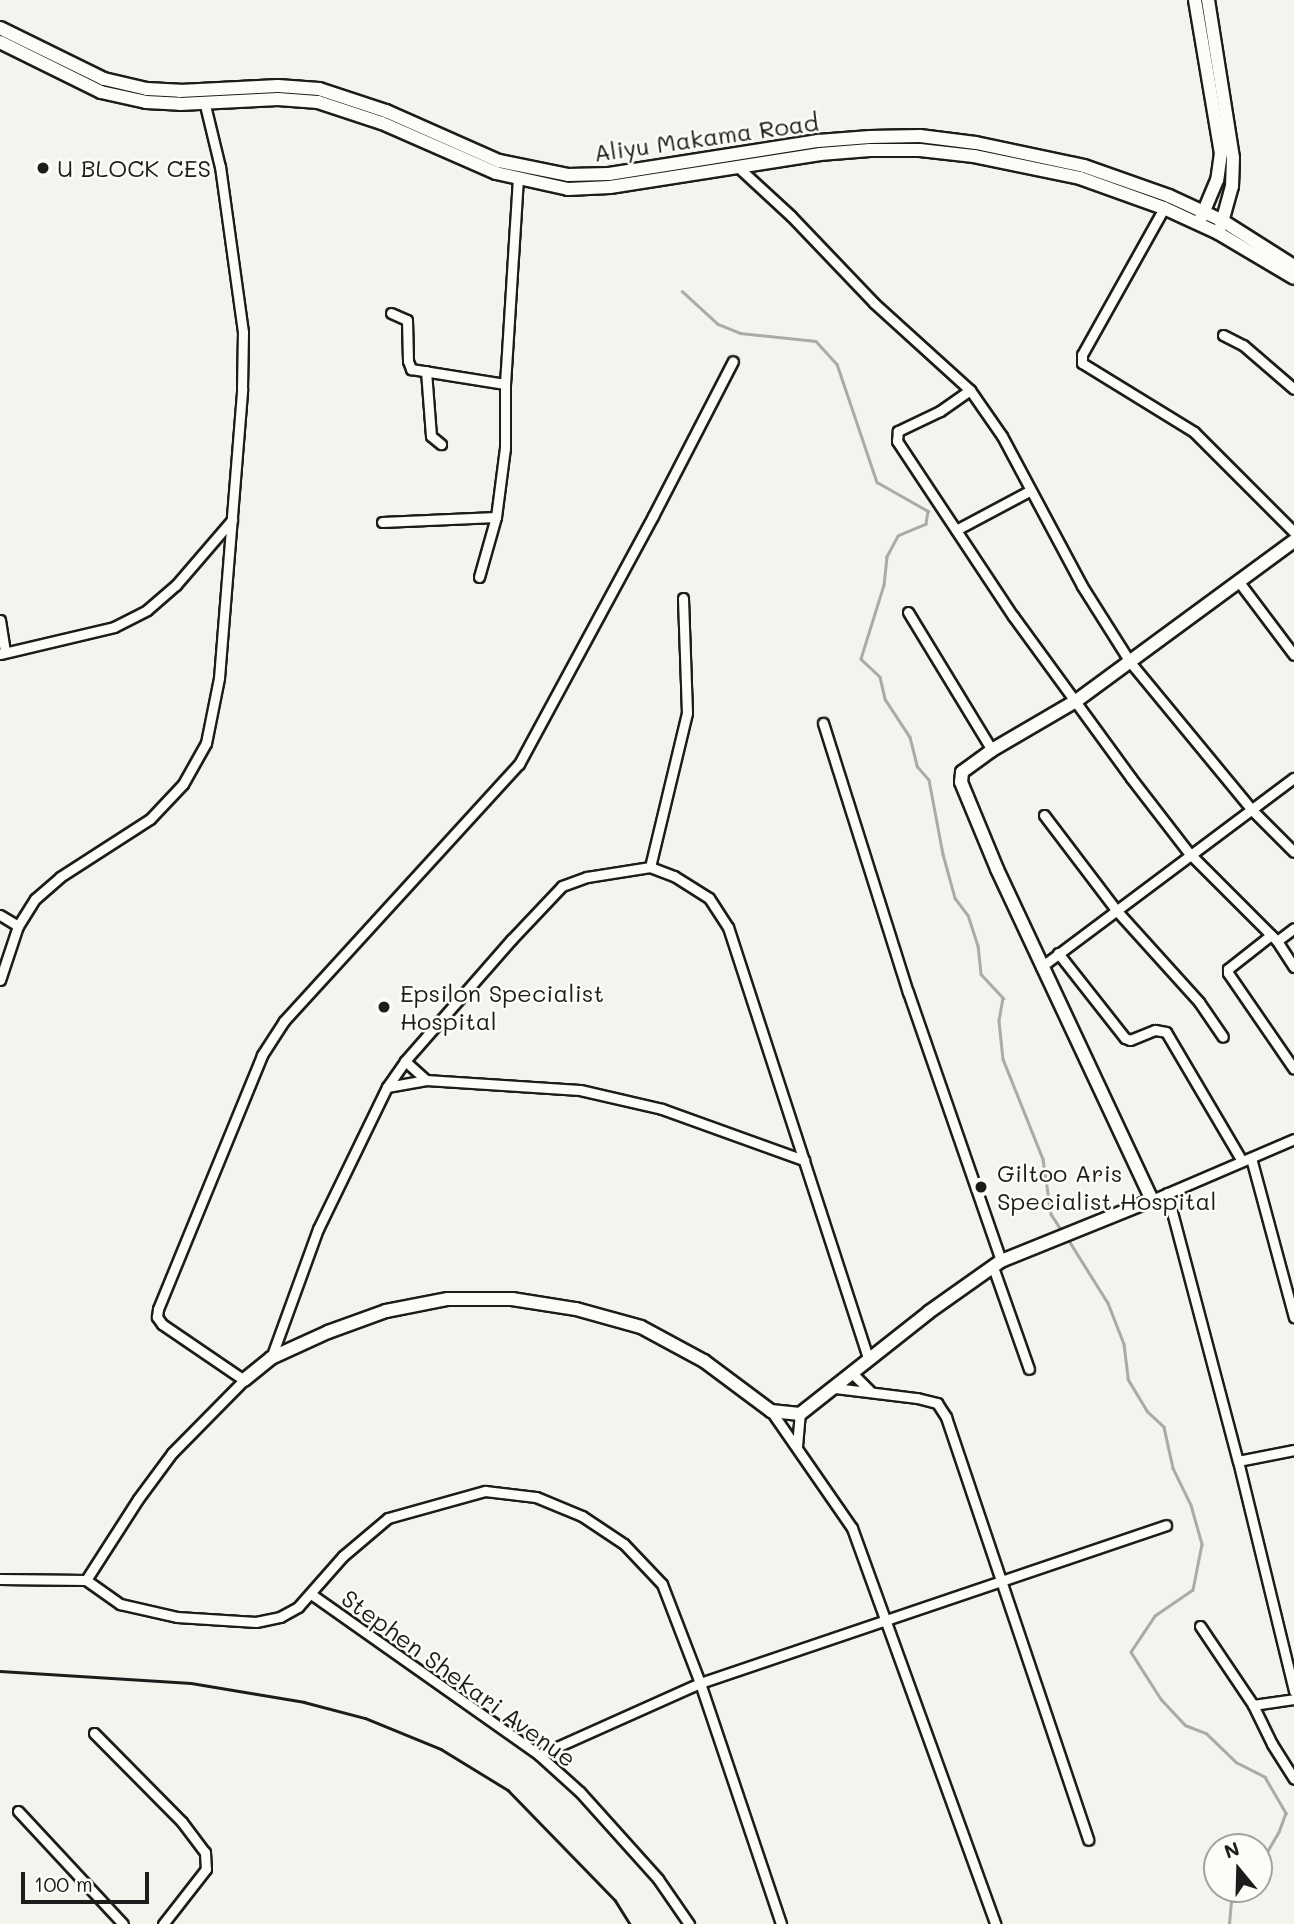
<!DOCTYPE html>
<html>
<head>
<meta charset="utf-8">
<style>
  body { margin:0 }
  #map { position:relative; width:1294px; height:1924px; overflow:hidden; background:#f4f3ee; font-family:Mali,sans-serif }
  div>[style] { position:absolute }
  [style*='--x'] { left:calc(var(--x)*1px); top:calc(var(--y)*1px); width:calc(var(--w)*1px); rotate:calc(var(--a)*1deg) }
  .stream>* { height:2.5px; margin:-1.25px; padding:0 1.25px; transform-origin:1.25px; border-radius:1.25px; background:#abaaa6 }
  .roads { filter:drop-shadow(2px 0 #1c1c1c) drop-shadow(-2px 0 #1c1c1c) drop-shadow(0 2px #1c1c1c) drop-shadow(0 -2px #1c1c1c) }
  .street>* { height:9px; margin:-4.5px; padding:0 4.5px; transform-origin:4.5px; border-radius:4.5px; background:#fdfcf7 }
  .secondary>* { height:12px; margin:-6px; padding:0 6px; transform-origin:6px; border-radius:6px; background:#fdfcf7 }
  .rail>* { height:2.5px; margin:-1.25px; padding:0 1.25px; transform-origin:1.25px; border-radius:1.25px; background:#1c1c1c }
  .dots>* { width:19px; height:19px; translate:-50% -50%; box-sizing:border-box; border:4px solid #fdfcf7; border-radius:50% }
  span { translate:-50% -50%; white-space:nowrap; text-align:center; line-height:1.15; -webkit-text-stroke:5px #fdfcf7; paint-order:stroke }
  .street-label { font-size:24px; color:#1c1c1c }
  .poi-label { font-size:24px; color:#1c1c1c }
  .left { translate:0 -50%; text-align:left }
  .north { position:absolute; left:1203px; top:1833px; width:70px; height:70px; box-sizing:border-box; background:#fdfcf7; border:2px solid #a3a29f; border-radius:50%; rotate:341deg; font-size:19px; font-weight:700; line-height:28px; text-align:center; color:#1c1c1c }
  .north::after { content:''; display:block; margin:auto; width:24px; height:32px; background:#1c1c1c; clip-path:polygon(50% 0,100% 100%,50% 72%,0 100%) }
  .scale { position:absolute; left:21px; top:1872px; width:128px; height:32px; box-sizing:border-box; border:4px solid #1c1c1c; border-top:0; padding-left:9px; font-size:21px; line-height:24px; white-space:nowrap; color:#1c1c1c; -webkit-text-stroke:5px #fdfcf7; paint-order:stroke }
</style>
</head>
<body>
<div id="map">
  <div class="stream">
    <div style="--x:682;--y:291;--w:49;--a:42.5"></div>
    <div style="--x:718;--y:324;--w:24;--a:22"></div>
    <div style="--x:740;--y:333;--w:76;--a:6"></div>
    <div style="--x:816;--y:341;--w:31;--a:48"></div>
    <div style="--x:837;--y:364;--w:125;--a:71.3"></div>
    <div style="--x:877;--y:482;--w:59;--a:29.6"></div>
    <div style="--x:928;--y:511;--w:13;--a:99"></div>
    <div style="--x:926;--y:524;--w:30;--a:157"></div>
    <div style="--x:898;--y:536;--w:24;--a:118"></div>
    <div style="--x:887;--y:557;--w:28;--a:96"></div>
    <div style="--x:884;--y:585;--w:77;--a:107.3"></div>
    <div style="--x:861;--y:659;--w:26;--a:43"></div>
    <div style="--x:880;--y:677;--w:23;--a:77"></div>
    <div style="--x:885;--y:699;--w:45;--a:56.7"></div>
    <div style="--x:910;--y:737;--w:30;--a:76"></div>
    <div style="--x:917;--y:766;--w:18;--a:49"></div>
    <div style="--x:929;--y:780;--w:75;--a:79.3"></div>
    <div style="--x:943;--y:854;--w:46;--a:74.7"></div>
    <div style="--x:955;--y:898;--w:21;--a:53"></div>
    <div style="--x:968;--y:915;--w:32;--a:72"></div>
    <div style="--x:978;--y:945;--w:29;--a:84"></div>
    <div style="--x:981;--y:974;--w:33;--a:47"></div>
    <div style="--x:1003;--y:998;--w:23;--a:100"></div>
    <div style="--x:999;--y:1021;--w:38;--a:84"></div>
    <div style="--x:1003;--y:1059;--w:108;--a:68.2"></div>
    <div style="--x:1043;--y:1159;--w:56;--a:81.7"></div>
    <div style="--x:1051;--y:1214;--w:20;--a:57"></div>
    <div style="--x:1068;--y:1239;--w:75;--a:58"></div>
    <div style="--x:1108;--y:1303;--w:44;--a:68.7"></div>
    <div style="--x:1124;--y:1344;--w:35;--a:83"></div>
    <div style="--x:1128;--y:1379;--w:37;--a:59"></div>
    <div style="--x:1147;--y:1411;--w:23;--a:43"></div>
    <div style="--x:1164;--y:1427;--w:42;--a:77.6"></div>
    <div style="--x:1173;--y:1468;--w:41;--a:64.1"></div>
    <div style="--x:1191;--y:1505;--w:41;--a:74.2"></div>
    <div style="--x:1202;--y:1544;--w:47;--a:101.1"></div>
    <div style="--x:1193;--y:1590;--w:46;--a:145.6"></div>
    <div style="--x:1155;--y:1616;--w:43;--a:123.7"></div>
    <div style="--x:1131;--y:1652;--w:56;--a:57.4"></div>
    <div style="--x:1161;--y:1699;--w:35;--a:47"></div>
    <div style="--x:1185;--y:1725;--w:22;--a:21"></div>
    <div style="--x:1206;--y:1733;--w:42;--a:44"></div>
    <div style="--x:1236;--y:1762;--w:33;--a:27"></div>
    <div style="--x:1265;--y:1777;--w:42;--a:59.7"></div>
    <div style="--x:1286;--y:1813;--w:20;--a:110"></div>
    <div style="--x:1279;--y:1832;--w:39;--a:120"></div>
    <div style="--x:1229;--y:1924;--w:22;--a:-85"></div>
    <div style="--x:1231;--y:1902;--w:16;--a:-52"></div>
  </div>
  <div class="roads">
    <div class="street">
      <div style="--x:739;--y:168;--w:71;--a:42.7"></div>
      <div style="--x:791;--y:216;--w:120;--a:46.3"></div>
      <div style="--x:874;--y:303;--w:130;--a:42.2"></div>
      <div style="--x:970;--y:390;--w:56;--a:55.2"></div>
      <div style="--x:1002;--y:436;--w:170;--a:61.9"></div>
      <div style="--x:1082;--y:586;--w:90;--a:57.7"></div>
      <div style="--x:1130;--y:662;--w:192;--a:50.5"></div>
      <div style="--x:1252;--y:810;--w:59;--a:45"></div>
      <div style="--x:1164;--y:208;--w:168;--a:119.2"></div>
      <div style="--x:1082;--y:355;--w:8;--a:90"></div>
      <div style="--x:1082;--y:363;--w:132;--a:31.6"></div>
      <div style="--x:1194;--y:432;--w:141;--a:45"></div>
      <div style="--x:391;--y:313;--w:17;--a:24"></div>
      <div style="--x:407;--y:320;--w:41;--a:88.6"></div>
      <div style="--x:408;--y:361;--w:9;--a:69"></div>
      <div style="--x:411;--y:369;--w:95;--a:9.1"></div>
      <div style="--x:1223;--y:335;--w:22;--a:27"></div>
      <div style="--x:1243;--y:345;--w:67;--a:40.8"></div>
      <div style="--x:426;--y:371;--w:65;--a:85.6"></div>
      <div style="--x:431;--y:436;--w:13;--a:39"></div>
      <div style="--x:970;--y:390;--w:37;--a:145"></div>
      <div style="--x:940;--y:411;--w:47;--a:154.5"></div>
      <div style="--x:898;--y:431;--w:10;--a:96"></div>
      <div style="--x:897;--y:441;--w:210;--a:56.5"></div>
      <div style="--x:1013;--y:616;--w:200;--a:53.9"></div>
      <div style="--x:1131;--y:778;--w:95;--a:52.3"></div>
      <div style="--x:1189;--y:853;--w:124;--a:45"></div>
      <div style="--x:1277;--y:941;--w:31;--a:57"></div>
      <div style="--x:382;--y:522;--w:114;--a:-2.5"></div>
      <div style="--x:956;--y:530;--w:83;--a:-28.1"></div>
      <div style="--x:479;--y:577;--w:62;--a:-74.2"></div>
      <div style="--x:496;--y:517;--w:70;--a:-82.6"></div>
      <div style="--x:505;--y:448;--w:64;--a:-90"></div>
      <div style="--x:505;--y:384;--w:204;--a:-86.4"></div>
      <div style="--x:1239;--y:582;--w:91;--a:53"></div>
      <div style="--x:908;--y:612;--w:162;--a:58.7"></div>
      <div style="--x:0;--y:620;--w:32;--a:81"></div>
      <div style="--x:0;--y:654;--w:117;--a:-13.3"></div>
      <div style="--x:114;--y:627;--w:37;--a:-27"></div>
      <div style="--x:147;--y:610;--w:38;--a:-41"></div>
      <div style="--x:176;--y:585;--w:86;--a:-49.3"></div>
      <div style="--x:823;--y:723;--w:282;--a:72.5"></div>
      <div style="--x:908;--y:992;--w:285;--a:70.9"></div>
      <div style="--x:1044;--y:815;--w:119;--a:52.8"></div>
      <div style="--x:1116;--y:910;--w:124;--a:47.9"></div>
      <div style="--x:1199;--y:1002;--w:42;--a:55.6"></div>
      <div style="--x:650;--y:867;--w:158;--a:-76.5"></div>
      <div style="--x:687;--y:713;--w:115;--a:-92"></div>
      <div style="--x:0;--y:915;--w:21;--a:31"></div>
      <div style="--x:1271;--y:935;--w:55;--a:141.7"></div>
      <div style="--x:1228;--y:969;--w:4;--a:90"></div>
      <div style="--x:1228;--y:973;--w:116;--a:55.5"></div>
      <div style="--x:1277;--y:941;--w:21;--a:-37"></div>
      <div style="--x:1058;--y:953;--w:108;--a:51.8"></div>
      <div style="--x:1125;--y:1038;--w:5;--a:22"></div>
      <div style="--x:1130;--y:1040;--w:27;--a:-22"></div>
      <div style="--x:1155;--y:1030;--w:11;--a:10"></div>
      <div style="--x:1166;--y:1032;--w:150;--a:59.5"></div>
      <div style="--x:1041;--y:967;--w:316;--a:-36.8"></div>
      <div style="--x:0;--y:980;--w:57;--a:-71.6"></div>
      <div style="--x:18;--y:926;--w:32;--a:-58"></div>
      <div style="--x:35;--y:899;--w:33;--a:-41"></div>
      <div style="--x:60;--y:877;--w:107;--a:-32.8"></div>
      <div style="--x:150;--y:819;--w:48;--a:-46.7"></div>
      <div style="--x:183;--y:784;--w:47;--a:-60.7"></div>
      <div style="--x:206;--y:743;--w:66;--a:-78.7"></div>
      <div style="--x:219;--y:678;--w:290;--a:-85.4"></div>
      <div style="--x:242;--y:389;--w:57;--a:-89"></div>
      <div style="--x:243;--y:332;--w:167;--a:-97.9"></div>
      <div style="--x:220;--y:167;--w:64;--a:-103.6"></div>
      <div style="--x:405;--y:1061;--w:28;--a:42"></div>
      <div style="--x:387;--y:1087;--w:40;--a:-10"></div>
      <div style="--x:426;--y:1080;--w:154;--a:3.7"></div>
      <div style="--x:580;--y:1090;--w:84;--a:13"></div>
      <div style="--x:662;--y:1109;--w:151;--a:19.8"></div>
      <div style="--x:1251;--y:1158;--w:165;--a:74.9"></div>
      <div style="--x:1167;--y:1193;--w:277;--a:75.2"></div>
      <div style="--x:1238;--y:1461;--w:237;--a:76.3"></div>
      <div style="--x:1152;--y:1200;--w:155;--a:-23.2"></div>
      <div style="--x:993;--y:1267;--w:108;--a:70.6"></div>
      <div style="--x:271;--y:1358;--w:137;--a:-70"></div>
      <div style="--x:318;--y:1229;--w:158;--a:-64.1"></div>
      <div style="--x:387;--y:1087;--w:32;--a:-55"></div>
      <div style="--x:405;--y:1061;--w:161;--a:-48.8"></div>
      <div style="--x:511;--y:940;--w:74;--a:-46.6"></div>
      <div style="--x:562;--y:886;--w:27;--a:-20"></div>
      <div style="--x:587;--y:877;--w:64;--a:-9"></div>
      <div style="--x:650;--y:867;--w:26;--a:21"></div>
      <div style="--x:674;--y:876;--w:41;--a:32.2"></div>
      <div style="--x:709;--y:898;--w:35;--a:57"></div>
      <div style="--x:728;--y:927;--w:455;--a:72"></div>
      <div style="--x:853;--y:1374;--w:25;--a:45"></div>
      <div style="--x:835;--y:1388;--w:83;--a:7"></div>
      <div style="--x:917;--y:1398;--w:21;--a:14"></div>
      <div style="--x:937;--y:1403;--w:17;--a:57"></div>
      <div style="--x:946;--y:1417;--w:446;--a:71.4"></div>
      <div style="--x:771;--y:1411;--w:142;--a:55.3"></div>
      <div style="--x:852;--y:1528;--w:421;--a:70.1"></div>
      <div style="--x:797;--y:1446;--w:32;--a:-85"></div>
      <div style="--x:1238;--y:1461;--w:57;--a:-11.1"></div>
      <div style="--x:0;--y:1579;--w:86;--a:0.7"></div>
      <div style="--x:86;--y:1580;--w:96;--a:-57.3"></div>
      <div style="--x:138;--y:1499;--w:57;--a:-53.5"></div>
      <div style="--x:172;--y:1453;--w:103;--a:-45.4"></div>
      <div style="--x:244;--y:1380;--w:99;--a:-145.7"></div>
      <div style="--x:162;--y:1324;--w:9;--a:-126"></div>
      <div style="--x:157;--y:1317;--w:8;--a:-83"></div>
      <div style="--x:158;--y:1309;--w:274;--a:-67.7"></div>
      <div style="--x:262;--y:1055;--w:40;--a:-57.1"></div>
      <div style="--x:284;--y:1021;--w:348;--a:-47.6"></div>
      <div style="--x:519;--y:764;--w:282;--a:-61.6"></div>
      <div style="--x:653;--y:516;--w:174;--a:-62.7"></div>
      <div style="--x:86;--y:1580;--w:42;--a:35.2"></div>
      <div style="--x:120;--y:1604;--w:58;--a:12.8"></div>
      <div style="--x:177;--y:1617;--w:79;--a:3.6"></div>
      <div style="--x:256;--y:1622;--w:25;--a:-12"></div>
      <div style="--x:280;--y:1617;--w:21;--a:-29"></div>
      <div style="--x:298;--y:1607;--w:68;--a:-48.6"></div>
      <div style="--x:343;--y:1556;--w:59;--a:-40.2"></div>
      <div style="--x:388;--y:1518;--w:101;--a:-15.6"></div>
      <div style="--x:485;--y:1491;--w:51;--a:6.7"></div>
      <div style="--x:536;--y:1497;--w:50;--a:22.4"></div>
      <div style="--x:582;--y:1516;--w:50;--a:33.7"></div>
      <div style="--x:624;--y:1544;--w:55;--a:46.5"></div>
      <div style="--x:662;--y:1584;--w:106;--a:69"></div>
      <div style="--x:700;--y:1683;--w:254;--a:71.4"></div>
      <div style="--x:311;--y:1594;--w:279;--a:35.2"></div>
      <div style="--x:539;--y:1755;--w:55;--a:42.1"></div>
      <div style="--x:580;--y:1792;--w:117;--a:48.1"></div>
      <div style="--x:658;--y:1879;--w:55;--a:55.4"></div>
      <div style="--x:1200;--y:1626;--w:95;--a:56.1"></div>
      <div style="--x:1253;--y:1705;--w:43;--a:64"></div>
      <div style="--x:1272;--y:1744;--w:41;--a:57.8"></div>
      <div style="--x:1253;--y:1705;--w:41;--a:-8.3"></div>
      <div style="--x:94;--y:1733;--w:125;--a:45.3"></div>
      <div style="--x:182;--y:1822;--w:38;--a:53"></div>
      <div style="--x:205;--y:1852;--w:17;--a:87"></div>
      <div style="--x:206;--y:1869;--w:70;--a:128"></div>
      <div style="--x:539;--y:1755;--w:176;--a:-24.1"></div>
      <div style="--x:700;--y:1683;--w:492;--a:-18.7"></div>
      <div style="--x:18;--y:1811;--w:154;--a:47.1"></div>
    </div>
    <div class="secondary">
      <div style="--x:1195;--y:0;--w:155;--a:80.4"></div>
      <div style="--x:1221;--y:153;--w:27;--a:98"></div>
      <div style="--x:1217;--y:180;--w:41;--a:112.8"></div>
      <div style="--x:1208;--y:0;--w:160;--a:81"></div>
      <div style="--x:1233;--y:158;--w:28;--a:92"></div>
      <div style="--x:1232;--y:186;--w:41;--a:105.4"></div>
      <div style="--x:0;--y:28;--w:116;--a:26.1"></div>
      <div style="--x:104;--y:79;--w:44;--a:13.1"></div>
      <div style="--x:147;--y:89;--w:33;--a:3"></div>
      <div style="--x:180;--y:91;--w:98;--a:-2.9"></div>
      <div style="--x:278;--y:86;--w:41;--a:4.2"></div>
      <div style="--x:319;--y:89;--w:71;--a:18.2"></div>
      <div style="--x:386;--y:111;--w:124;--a:23.9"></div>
      <div style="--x:499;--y:161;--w:70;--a:11.5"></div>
      <div style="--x:568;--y:175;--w:41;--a:-1.4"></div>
      <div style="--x:609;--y:174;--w:212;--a:-9"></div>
      <div style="--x:818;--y:141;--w:52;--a:-4.4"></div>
      <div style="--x:870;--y:137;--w:50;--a:-1.1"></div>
      <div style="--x:920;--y:136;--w:56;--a:7.1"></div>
      <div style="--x:976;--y:143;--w:110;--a:12"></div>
      <div style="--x:1084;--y:166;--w:90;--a:19.4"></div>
      <div style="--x:1169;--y:196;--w:60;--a:24.8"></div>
      <div style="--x:1223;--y:221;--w:84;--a:32.4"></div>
      <div style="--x:0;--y:42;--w:113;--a:26.3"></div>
      <div style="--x:101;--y:92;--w:46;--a:12.5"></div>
      <div style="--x:146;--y:102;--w:34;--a:3"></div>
      <div style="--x:180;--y:104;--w:98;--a:-2.9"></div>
      <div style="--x:278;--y:99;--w:40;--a:4.3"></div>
      <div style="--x:318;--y:102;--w:67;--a:18.2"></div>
      <div style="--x:382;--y:123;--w:124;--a:23.7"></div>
      <div style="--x:496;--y:173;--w:74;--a:12.5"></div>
      <div style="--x:568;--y:189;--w:42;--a:-2.7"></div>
      <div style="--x:610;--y:187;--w:213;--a:-8.9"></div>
      <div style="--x:820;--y:154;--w:50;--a:-4.6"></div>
      <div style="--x:870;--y:150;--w:50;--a:0"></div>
      <div style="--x:920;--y:150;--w:54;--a:6.3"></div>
      <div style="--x:974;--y:156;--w:108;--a:11.7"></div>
      <div style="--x:1080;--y:178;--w:89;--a:19.7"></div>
      <div style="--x:1164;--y:208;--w:60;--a:24.8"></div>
      <div style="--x:1218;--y:233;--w:88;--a:30.6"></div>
      <div style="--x:244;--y:1380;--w:35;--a:-39"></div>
      <div style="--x:271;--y:1358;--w:63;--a:-24.5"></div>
      <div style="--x:328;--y:1332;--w:62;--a:-19.9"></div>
      <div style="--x:386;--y:1311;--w:63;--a:-11"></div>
      <div style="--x:448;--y:1299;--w:64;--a:0"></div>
      <div style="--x:512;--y:1299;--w:65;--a:8.9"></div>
      <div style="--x:576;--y:1309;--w:67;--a:15.5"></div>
      <div style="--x:641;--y:1327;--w:72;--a:28.4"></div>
      <div style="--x:704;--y:1361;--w:84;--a:36.7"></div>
      <div style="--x:771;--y:1411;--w:29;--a:6"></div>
      <div style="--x:800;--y:1414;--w:164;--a:-38.3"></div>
      <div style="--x:929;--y:1312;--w:88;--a:-35.3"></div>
      <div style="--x:1001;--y:1261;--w:163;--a:-22"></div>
      <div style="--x:1152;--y:1200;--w:365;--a:-115.1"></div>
      <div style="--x:997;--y:869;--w:94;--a:-112.5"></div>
      <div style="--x:961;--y:782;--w:10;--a:-84"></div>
      <div style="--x:962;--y:772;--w:37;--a:-36"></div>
      <div style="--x:992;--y:750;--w:97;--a:-30.3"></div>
      <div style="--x:1076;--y:701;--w:270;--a:-36.3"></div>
    </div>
  </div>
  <div class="rail">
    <div style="--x:0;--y:1671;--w:191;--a:3.6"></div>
    <div style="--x:191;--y:1683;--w:115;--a:9.5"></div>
    <div style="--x:304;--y:1702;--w:63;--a:14.7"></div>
    <div style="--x:365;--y:1718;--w:82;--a:22.2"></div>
    <div style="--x:441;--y:1749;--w:79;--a:31.5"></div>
    <div style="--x:508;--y:1790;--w:153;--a:45.8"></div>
    <div style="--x:615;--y:1900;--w:28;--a:58"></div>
  </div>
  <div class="dots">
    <div style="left:43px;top:168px;background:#1c1c1c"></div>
    <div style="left:384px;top:1007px;background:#1c1c1c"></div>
    <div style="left:981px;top:1187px;background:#1c1c1c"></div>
  </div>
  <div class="street-label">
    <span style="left:706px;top:137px;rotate:-8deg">Aliyu Makama Road</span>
    <span style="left:459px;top:1678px;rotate:36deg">Stephen Shekari Avenue</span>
  </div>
  <div class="poi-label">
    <span class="left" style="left:57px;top:168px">U BLOCK CES</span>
    <span class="left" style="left:400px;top:1007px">Epsilon Specialist<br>Hospital</span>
    <span class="left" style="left:997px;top:1187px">Giltoo Aris<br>Specialist Hospital</span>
  </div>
  <div class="north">N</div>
  <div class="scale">100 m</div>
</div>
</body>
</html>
